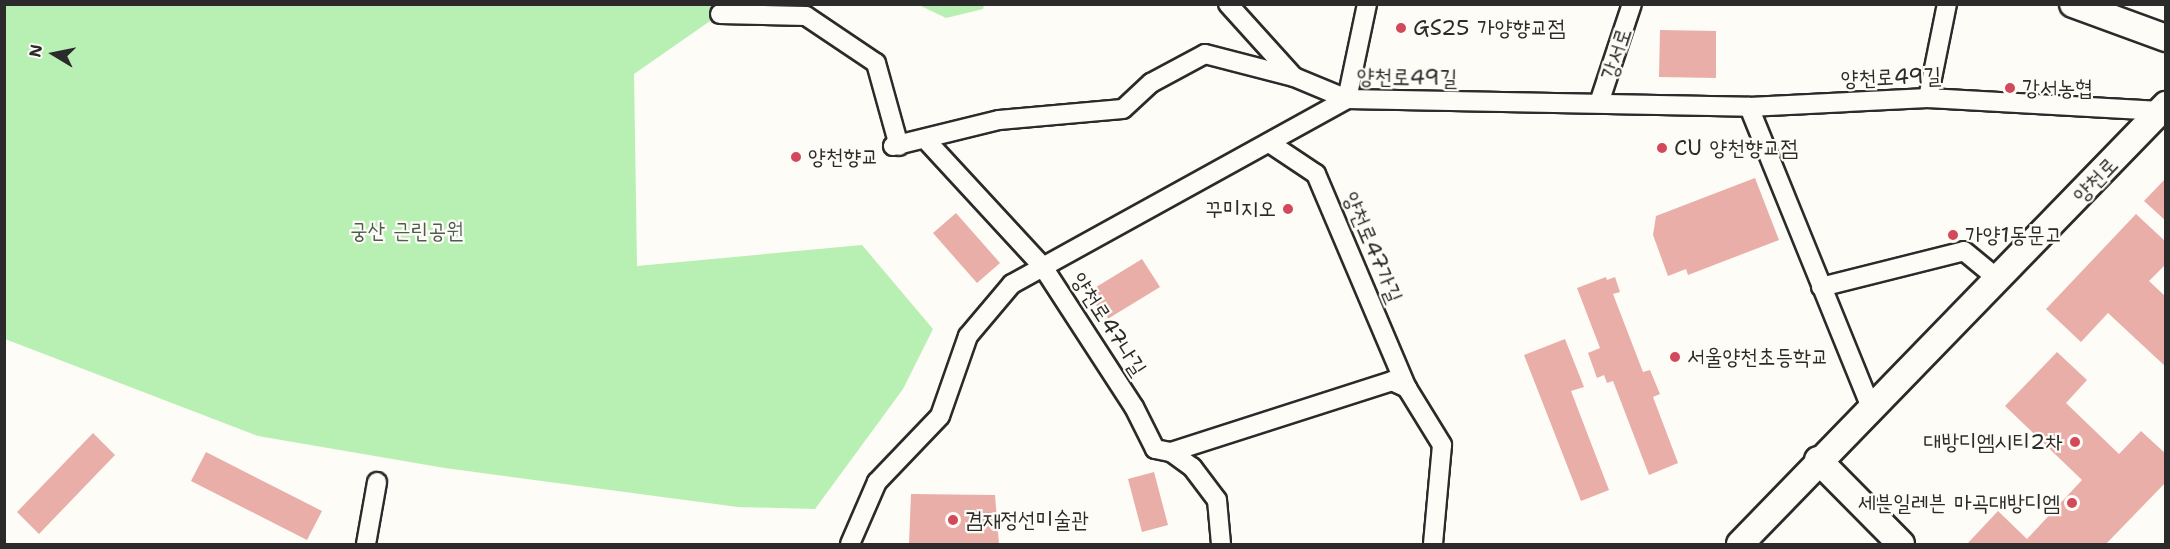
<!DOCTYPE html>
<html>
<head>
<meta charset="utf-8">
<style>
  body { margin:0 }
  #map { position:relative; width:2170px; height:549px; overflow:hidden; background:#fdfcf7; font-family:"Shantell Sans","Poor Story",sans-serif }
  div>[style] { position:absolute }
  [style*='--x'] { left:calc(var(--x)*1px); top:calc(var(--y)*1px); width:calc(var(--w)*1px); rotate:calc(var(--a)*1deg) }
  .green>* { inset:0; background:#b8efb2 }
  .building>* { inset:0; background:#e9aea8 }
  .roads { filter:drop-shadow(2px 0 #2b2b2b) drop-shadow(-2px 0 #2b2b2b) drop-shadow(0 2px #2b2b2b) drop-shadow(0 -2px #2b2b2b) }
  .street>* { height:18px; margin:-9px; padding:0 9px; transform-origin:9px; border-radius:9px; background:#fdfcf7 }
  .secondary>* { height:26px; margin:-13px; padding:0 13px; transform-origin:13px; border-radius:13px; background:#fdfcf7 }
  .dots>* { width:16px; height:16px; translate:-50% -50%; box-sizing:border-box; border:3px solid #fdfcf7; border-radius:50% }
  span { translate:-50% -50%; white-space:nowrap; text-align:center; line-height:1.15; -webkit-text-stroke:4.5px #fdfcf7; paint-order:stroke }
  .poi-label { font-size:22px; color:#2b2b2b }
  .left { translate:0 -50%; text-align:left }
  .right { translate:-100% -50%; text-align:right }
  .street-label { font-size:22px; color:#2b2b2b }
  .park-label { font-size:22px; color:#4e5c4d }
  .frame { position:absolute; inset:0; border:6px solid #2b2b2b; pointer-events:none }
  .north { position:absolute; left:24px; top:24px; width:60px; height:60px; -webkit-text-stroke:4px #fdfcf7; paint-order:stroke; rotate:280deg; font-size:16px; font-weight:700; line-height:24px; text-align:center; color:#2b2b2b }
  .north::after { content:''; display:block; margin:auto; width:21px; height:27px; background:#2b2b2b; clip-path:polygon(50% 0,100% 100%,50% 72%,0 100%) }
</style>
</head>
<body>
<div id="map">
  <div class="green">
    <div style="clip-path:polygon(4px 5px,733px 5px,634px 74px,637px 266px,862px 245px,933px 329px,903px 389px,815px 509px,738px 507px,445px 468px,258px 436px,5px 339px)"></div>
    <div style="clip-path:polygon(919px 5px,984px 5px,983px 9px,946px 18px)"></div>
  </div>
  <div class="building">
    <div style="clip-path:polygon(1660px 30px,1716px 31px,1716px 78px,1659px 77px)"></div>
    <div style="clip-path:polygon(1755px 178px,1779px 240px,1688px 275px,1686px 269px,1668px 276px,1653px 235px,1656px 216px)"></div>
    <div style="clip-path:polygon(2166px 178px,2166px 221px,2144px 201px)"></div>
    <div style="clip-path:polygon(956px 213px,1000px 263px,977px 283px,933px 233px)"></div>
    <div style="clip-path:polygon(2136px 214px,2166px 242px,2166px 264px,2149px 281px,2166px 297px,2166px 367px,2108px 313px,2081px 342px,2046px 309px)"></div>
    <div style="clip-path:polygon(1142px 259px,1160px 287px,1106px 320px,1088px 292px)"></div>
    <div style="clip-path:polygon(1606px 277px,1607px 280px,1615px 277px,1620px 292px,1613px 294px,1643px 372px,1650px 370px,1660px 394px,1653px 397px,1678px 463px,1649px 475px,1613px 381px,1607px 383px,1604px 375px,1597px 378px,1588px 353px,1600px 348px,1577px 288px)"></div>
    <div style="clip-path:polygon(1565px 339px,1584px 387px,1571px 391px,1609px 490px,1581px 501px,1524px 355px)"></div>
    <div style="clip-path:polygon(2057px 352px,2087px 380px,2066px 403px,2119px 454px,2141px 431px,2166px 454px,2166px 482px,2106px 544px,1967px 544px,1998px 511px,2027px 539px,2082px 480px,2005px 406px)"></div>
    <div style="clip-path:polygon(93px 433px,115px 455px,39px 534px,17px 512px)"></div>
    <div style="clip-path:polygon(206px 452px,322px 511px,307px 540px,191px 481px)"></div>
    <div style="clip-path:polygon(1154px 472px,1168px 525px,1142px 532px,1128px 479px)"></div>
    <div style="clip-path:polygon(911px 494px,995px 495px,999px 544px,909px 544px)"></div>
  </div>
  <div class="roads">
    <div class="street">
      <div style="--x:1228;--y:4;--w:98;--a:47.9"></div>
      <div style="--x:720;--y:14;--w:86;--a:1.3"></div>
      <div style="--x:806;--y:16;--w:84;--a:33.9"></div>
      <div style="--x:876;--y:63;--w:86;--a:74.5"></div>
      <div style="--x:1928;--y:98;--w:96;--a:-78.6"></div>
      <div style="--x:1599;--y:103;--w:104;--a:-71.6"></div>
      <div style="--x:1749;--y:107;--w:324;--a:67.9"></div>
      <div style="--x:925;--y:139;--w:174;--a:47.3"></div>
      <div style="--x:1043;--y:267;--w:167;--a:57"></div>
      <div style="--x:1134;--y:407;--w:47;--a:63.4"></div>
      <div style="--x:1155;--y:449;--w:16;--a:11"></div>
      <div style="--x:1171;--y:452;--w:26;--a:36"></div>
      <div style="--x:1192;--y:467;--w:41;--a:52.9"></div>
      <div style="--x:1217;--y:500;--w:44;--a:84.8"></div>
      <div style="--x:1271;--y:144;--w:54;--a:33.7"></div>
      <div style="--x:1316;--y:174;--w:233;--a:67"></div>
      <div style="--x:1407;--y:388;--w:67;--a:58.4"></div>
      <div style="--x:1442;--y:445;--w:99;--a:95.2"></div>
      <div style="--x:893;--y:146;--w:109;--a:-13.8"></div>
      <div style="--x:999;--y:120;--w:124;--a:-5.1"></div>
      <div style="--x:1123;--y:109;--w:38;--a:-43"></div>
      <div style="--x:1151;--y:83;--w:61;--a:-28.2"></div>
      <div style="--x:1205;--y:54;--w:92;--a:14.5"></div>
      <div style="--x:1294;--y:77;--w:57;--a:22.5"></div>
      <div style="--x:1347;--y:99;--w:97;--a:-78.1"></div>
      <div style="--x:1821;--y:287;--w:147;--a:-14.1"></div>
      <div style="--x:1964;--y:251;--w:44;--a:39.5"></div>
      <div style="--x:1171;--y:452;--w:232;--a:-17.8"></div>
      <div style="--x:1392;--y:381;--w:17;--a:25"></div>
      <div style="--x:366;--y:544;--w:63;--a:-79.9"></div>
      <div style="--x:850;--y:544;--w:68;--a:-66.5"></div>
      <div style="--x:877;--y:482;--w:91;--a:-46.3"></div>
      <div style="--x:940;--y:416;--w:85;--a:-70.7"></div>
      <div style="--x:968;--y:336;--w:68;--a:-49.8"></div>
      <div style="--x:1012;--y:284;--w:383;--a:-28.9"></div>
      <div style="--x:1347;--y:99;--w:402;--a:1.1"></div>
      <div style="--x:1749;--y:107;--w:179;--a:-2.9"></div>
      <div style="--x:1928;--y:98;--w:233;--a:3.2"></div>
    </div>
    <div class="secondary">
      <div style="--x:2073;--y:4;--w:99;--a:20.1"></div>
      <div style="--x:1818;--y:460;--w:118;--a:45.3"></div>
      <div style="--x:1740;--y:544;--w:612;--a:-45.86"></div>
    </div>
  </div>
  <div class="dots">
    <div style="left:1401px;top:28px;background:#d1495b"></div>
    <div style="left:2010px;top:88px;background:#d1495b"></div>
    <div style="left:1662px;top:148px;background:#d1495b"></div>
    <div style="left:796px;top:157px;background:#d1495b"></div>
    <div style="left:1288px;top:209px;background:#d1495b"></div>
    <div style="left:1953px;top:235px;background:#d1495b"></div>
    <div style="left:1675px;top:357px;background:#d1495b"></div>
    <div style="left:2075px;top:442px;background:#d1495b"></div>
    <div style="left:2072px;top:503px;background:#d1495b"></div>
    <div style="left:953px;top:520px;background:#d1495b"></div>
  </div>
  <div class="poi-label">
    <span class="left" style="left:1413px;top:28px">GS25 가양향교점</span>
    <span class="left" style="left:2022px;top:88px">강서농협</span>
    <span class="left" style="left:1674px;top:148px">CU 양천향교점</span>
    <span class="left" style="left:808px;top:157px">양천향교</span>
    <span class="right" style="left:1276px;top:209px">꾸미지오</span>
    <span class="left" style="left:1965px;top:235px">가양1동문고</span>
    <span class="left" style="left:1687px;top:357px">서울양천초등학교</span>
    <span class="right" style="left:2063px;top:442px">대방디엠시티2차</span>
    <span class="right" style="left:2060px;top:503px">세븐일레븐 마곡대방디엠</span>
    <span class="left" style="left:965px;top:520px">겸재정선미술관</span>
  </div>
  <div class="street-label">
    <span style="left:1616px;top:54px;rotate:-72deg">강서로</span>
    <span style="left:1407px;top:77px;rotate:1deg">양천로49길</span>
    <span style="left:1891px;top:77px;rotate:-2deg">양천로49길</span>
    <span style="left:2095px;top:180px;rotate:-46deg">양천로</span>
    <span style="left:1373px;top:247px;rotate:67deg">양천로47가길</span>
    <span style="left:1109px;top:324px;rotate:57deg">양천로47나길</span>
  </div>
  <div class="park-label">
    <span style="left:407px;top:231px">궁산 근린공원</span>
  </div>
  <div class="frame"></div>
  <div class="north">N</div>
</div>
</body>
</html>
